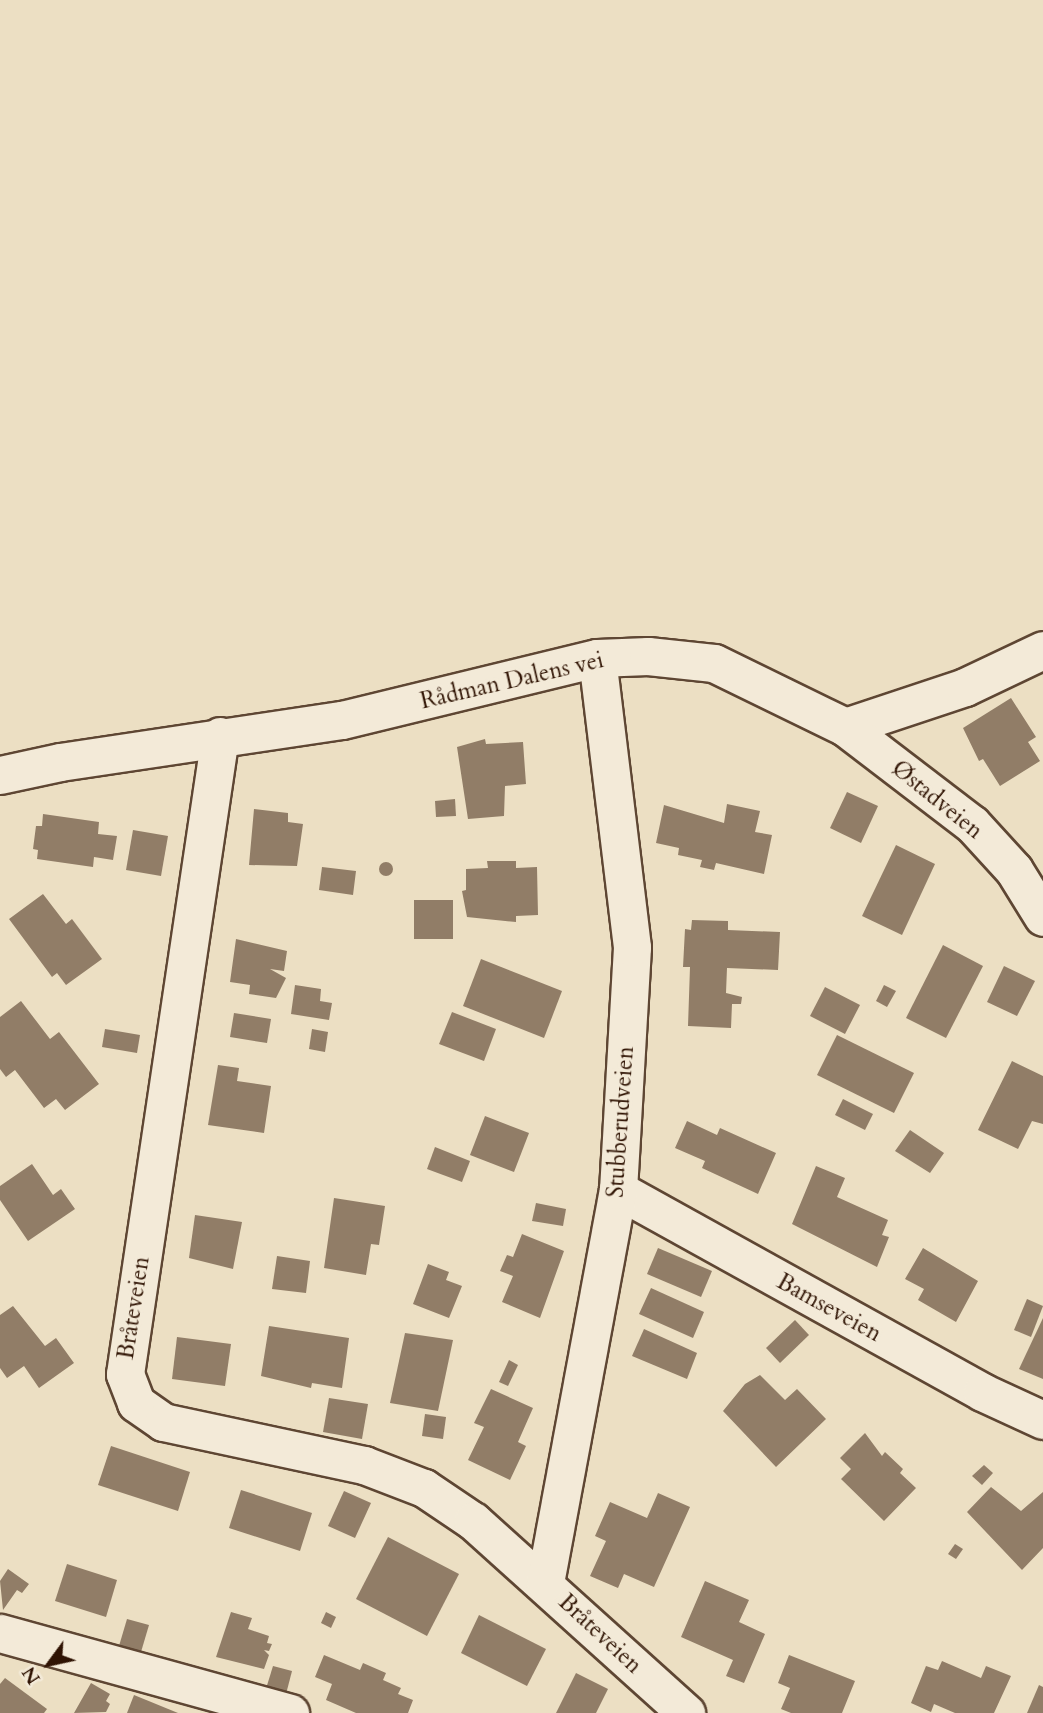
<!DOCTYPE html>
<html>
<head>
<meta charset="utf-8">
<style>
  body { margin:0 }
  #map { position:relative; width:1043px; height:1713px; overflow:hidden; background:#ecdfc3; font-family:Cardo,serif }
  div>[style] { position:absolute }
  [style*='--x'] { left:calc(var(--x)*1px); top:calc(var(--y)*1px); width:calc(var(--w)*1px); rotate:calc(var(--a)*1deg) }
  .building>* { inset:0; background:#917d67 }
  .round { border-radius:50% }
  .roads { filter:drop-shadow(2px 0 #5e4633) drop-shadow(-2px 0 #5e4633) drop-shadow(0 2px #5e4633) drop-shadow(0 -2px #5e4633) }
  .minor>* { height:37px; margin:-18.5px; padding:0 18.5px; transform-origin:18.5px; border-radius:18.5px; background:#f3ead8 }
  span { translate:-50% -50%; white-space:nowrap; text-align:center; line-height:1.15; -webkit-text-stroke:6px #f3ead8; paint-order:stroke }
  .street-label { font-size:23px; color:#2f1303 }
  .north { position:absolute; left:14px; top:1629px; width:70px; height:70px; -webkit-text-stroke:5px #f3ead8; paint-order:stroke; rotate:237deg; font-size:19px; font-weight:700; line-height:28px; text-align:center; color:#2f1303 }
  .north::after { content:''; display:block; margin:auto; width:24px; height:32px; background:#2f1303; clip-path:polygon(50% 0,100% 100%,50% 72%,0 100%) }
</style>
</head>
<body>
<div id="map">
  <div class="building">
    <div style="clip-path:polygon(1011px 698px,1036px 737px,1028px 742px,1040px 761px,1000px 786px,983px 759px,979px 761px,963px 728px)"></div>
    <div style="clip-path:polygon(485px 739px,486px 744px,523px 742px,526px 784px,505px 786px,504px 816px,468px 819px,457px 747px)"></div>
    <div style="clip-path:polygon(847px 792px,878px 806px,861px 843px,830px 828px)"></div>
    <div style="clip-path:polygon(455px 799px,456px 816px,436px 817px,435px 801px)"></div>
    <div style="clip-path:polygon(727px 804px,760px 811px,755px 832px,772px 835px,764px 874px,716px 863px,714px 870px,700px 867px,702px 860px,678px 855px,679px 848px,656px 843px,664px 805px,724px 823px)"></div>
    <div style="clip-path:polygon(254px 809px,288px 813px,288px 822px,303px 824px,297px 866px,249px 865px)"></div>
    <div style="clip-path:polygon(43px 814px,99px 822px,98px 834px,117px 836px,113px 860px,94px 857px,93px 867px,37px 859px,38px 850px,33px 849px,36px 826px,42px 826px)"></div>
    <div style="clip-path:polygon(133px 830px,168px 836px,161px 876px,126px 870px)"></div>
    <div style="clip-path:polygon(896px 845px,935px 864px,902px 935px,862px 916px)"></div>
    <div style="clip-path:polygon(487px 861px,516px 861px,516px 868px,537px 867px,538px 915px,516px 916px,516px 922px,467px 917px,462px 891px,466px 890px,466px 869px,488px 868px)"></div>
    <div class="round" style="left:379px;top:862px;width:14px;height:14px"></div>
    <div style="clip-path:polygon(322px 867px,356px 871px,353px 895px,319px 890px)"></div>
    <div style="clip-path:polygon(43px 894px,66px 924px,72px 919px,102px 959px,66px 985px,57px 973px,52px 977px,9px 919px)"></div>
    <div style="clip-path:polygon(414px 900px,453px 900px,453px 939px,414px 939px)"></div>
    <div style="clip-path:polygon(692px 920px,728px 921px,728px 930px,780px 932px,778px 970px,727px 968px,726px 993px,742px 997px,741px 1004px,732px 1004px,731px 1028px,688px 1026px,690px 967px,683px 967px,685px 929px,691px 930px)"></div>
    <div style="clip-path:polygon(236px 939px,287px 951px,284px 971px,270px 969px,286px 978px,276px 998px,249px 994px,250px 985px,230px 982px)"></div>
    <div style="clip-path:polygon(943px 945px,983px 966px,946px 1038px,906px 1018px)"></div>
    <div style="clip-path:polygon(481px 959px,562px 991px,544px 1038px,463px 1006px)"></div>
    <div style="clip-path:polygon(1004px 966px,1035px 981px,1017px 1016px,987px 1002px)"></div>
    <div style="clip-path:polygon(295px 985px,321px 989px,320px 1001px,332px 1003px,329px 1020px,291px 1014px)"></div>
    <div style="clip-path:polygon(884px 985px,896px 991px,887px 1007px,876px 1001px)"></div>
    <div style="clip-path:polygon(825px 987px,860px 1005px,845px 1034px,810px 1016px)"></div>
    <div style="clip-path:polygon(21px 1001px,50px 1039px,59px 1032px,99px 1084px,65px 1110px,56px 1099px,44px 1108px,15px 1070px,6px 1077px,0 1069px,0 1017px)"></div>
    <div style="clip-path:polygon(452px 1012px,496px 1029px,484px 1061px,439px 1044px)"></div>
    <div style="clip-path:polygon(234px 1013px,271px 1019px,267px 1043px,230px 1037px)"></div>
    <div style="clip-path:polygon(105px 1029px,140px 1035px,137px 1053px,102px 1047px)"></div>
    <div style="clip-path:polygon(312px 1029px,328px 1032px,325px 1052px,309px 1049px)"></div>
    <div style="clip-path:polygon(837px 1035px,914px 1073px,894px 1113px,817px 1075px)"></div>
    <div style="clip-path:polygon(1012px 1061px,1043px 1076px,1043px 1124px,1032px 1121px,1018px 1149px,978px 1130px)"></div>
    <div style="clip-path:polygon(218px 1065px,239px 1068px,237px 1081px,271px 1086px,264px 1133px,208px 1125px)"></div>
    <div style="clip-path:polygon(843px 1099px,873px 1114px,865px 1130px,835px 1115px)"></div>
    <div style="clip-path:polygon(485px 1116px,529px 1133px,514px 1172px,470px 1155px)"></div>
    <div style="clip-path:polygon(687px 1121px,717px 1135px,720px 1128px,776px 1153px,758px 1194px,702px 1168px,705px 1161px,675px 1148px)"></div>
    <div style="clip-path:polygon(910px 1130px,944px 1153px,930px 1173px,895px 1151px)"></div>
    <div style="clip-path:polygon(435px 1147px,470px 1161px,462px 1182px,427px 1169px)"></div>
    <div style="clip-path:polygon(32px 1164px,53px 1195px,61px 1189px,75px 1209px,28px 1241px,0 1200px,0 1186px)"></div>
    <div style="clip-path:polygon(816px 1166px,845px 1178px,837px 1197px,888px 1220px,882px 1235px,889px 1237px,877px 1267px,792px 1224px)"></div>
    <div style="clip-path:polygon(334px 1198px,385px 1206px,379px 1245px,371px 1244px,366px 1275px,324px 1268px)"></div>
    <div style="clip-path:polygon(536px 1203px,566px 1209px,563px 1226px,532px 1221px)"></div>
    <div style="clip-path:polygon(195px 1215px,242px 1222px,233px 1269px,189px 1258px)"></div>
    <div style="clip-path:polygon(522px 1234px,564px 1251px,540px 1318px,502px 1302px,513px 1276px,500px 1271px,507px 1255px,513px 1257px)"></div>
    <div style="clip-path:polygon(658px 1248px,712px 1271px,701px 1297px,647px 1274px)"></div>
    <div style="clip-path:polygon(923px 1248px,978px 1281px,956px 1322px,918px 1300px,924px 1289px,905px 1279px)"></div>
    <div style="clip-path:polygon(277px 1256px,310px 1261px,306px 1293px,272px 1289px)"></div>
    <div style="clip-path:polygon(428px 1264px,449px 1272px,446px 1280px,462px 1286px,449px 1318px,413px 1304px)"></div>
    <div style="clip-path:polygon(651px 1288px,704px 1312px,693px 1338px,639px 1314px)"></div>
    <div style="clip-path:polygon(1027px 1299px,1043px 1306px,1031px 1337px,1014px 1330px)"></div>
    <div style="clip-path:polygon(13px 1306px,45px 1346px,56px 1338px,74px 1363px,39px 1388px,24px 1366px,7px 1378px,0 1368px,0 1315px)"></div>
    <div style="clip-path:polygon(1043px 1318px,1043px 1379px,1019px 1369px)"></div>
    <div style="clip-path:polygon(795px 1320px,809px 1335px,780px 1363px,766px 1348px)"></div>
    <div style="clip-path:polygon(269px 1326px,349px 1338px,342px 1388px,312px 1383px,311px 1388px,261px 1376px)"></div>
    <div style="clip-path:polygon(644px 1329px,697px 1353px,687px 1379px,632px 1356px)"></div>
    <div style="clip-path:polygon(405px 1333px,453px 1340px,438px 1411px,390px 1403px)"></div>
    <div style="clip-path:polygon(177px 1337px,231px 1344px,225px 1386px,172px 1379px)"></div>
    <div style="clip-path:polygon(509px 1360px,518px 1365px,508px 1386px,499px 1382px)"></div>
    <div style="clip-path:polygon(760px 1375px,785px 1400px,797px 1389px,826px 1419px,776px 1467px,723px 1411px,745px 1384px)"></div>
    <div style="clip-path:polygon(491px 1389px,533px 1408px,518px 1442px,526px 1446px,510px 1480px,468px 1460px,484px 1427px,474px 1423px)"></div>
    <div style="clip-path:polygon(329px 1398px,368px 1404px,362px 1439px,323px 1432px)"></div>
    <div style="clip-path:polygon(425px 1414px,446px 1417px,443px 1439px,422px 1436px)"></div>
    <div style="clip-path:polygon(865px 1433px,882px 1456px,885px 1452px,903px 1469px,900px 1473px,916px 1488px,884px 1521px,841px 1479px,851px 1469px,840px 1458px)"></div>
    <div style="clip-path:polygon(111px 1446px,190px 1472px,178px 1511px,98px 1485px)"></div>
    <div style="clip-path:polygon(984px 1465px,993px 1473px,982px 1485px,972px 1476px)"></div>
    <div style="clip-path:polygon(991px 1487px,1021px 1511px,1043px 1492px,1043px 1548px,1022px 1570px,967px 1512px)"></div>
    <div style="clip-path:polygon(241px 1490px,312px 1513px,300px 1551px,229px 1528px)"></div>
    <div style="clip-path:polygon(344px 1491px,371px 1503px,355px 1538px,328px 1526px)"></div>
    <div style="clip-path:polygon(658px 1493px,690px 1507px,654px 1587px,624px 1574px,618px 1588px,590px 1576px,606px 1541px,595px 1536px,610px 1502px,647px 1518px)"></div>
    <div style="clip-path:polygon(388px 1537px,459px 1574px,427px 1636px,356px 1599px)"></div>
    <div style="clip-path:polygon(955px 1544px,963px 1549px,956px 1559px,948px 1554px)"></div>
    <div style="clip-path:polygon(67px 1564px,117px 1580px,106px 1617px,55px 1601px)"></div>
    <div style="clip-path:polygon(8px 1569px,29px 1584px,22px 1593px,17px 1590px,3px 1610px,0 1581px)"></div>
    <div style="clip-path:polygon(705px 1581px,749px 1600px,739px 1622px,765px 1634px,744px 1683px,726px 1676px,733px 1660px,681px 1637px)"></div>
    <div style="clip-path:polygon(231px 1612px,252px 1618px,248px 1629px,269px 1636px,267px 1643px,272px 1644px,269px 1651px,264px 1650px,269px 1655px,264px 1669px,216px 1657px)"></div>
    <div style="clip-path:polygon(326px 1612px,336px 1617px,331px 1628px,321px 1623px)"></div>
    <div style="clip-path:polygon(479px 1615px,546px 1649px,527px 1686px,461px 1653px)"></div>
    <div style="clip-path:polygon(127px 1619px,149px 1625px,141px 1652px,119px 1646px)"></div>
    <div style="clip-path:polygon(324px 1655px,360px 1670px,363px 1663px,386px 1673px,383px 1680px,401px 1688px,398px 1694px,413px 1700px,408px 1713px,356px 1713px,326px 1700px,332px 1684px,315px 1677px)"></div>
    <div style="clip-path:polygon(789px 1655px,855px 1681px,842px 1713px,791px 1713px,781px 1709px,790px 1688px,778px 1683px)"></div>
    <div style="clip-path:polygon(942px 1661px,981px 1678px,986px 1666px,1011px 1676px,994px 1713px,955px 1713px,934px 1704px,931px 1712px,911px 1703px,926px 1666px,938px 1670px)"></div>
    <div style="clip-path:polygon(273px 1666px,292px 1671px,285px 1698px,265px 1692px)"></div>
    <div style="clip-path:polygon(576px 1673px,608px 1689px,596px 1713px,556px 1713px)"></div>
    <div style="clip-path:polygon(5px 1678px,47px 1709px,44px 1713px,0 1713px,0 1684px)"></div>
    <div style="clip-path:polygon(91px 1683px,110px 1694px,106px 1701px,110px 1704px,106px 1712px,74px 1713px)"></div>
    <div style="clip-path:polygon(1039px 1685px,1043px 1687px,1043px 1713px,1027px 1713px)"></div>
    <div style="clip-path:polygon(134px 1695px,178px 1713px,127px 1713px)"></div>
  </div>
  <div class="roads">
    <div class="minor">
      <div style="--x:845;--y:727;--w:126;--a:-18.4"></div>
      <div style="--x:965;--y:687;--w:86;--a:-25.4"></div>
      <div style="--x:220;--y:736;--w:645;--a:98.47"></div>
      <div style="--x:125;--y:1374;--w:31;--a:69"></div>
      <div style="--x:136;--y:1403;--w:33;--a:35"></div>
      <div style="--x:163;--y:1422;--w:206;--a:12.1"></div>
      <div style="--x:364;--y:1465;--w:64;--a:21"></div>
      <div style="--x:424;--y:1488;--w:59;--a:34"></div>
      <div style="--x:473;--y:1521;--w:287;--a:42"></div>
      <div style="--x:0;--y:775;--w:61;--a:-12.2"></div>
      <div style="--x:60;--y:762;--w:285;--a:-8.5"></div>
      <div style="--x:342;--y:720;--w:262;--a:-13.7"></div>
      <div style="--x:597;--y:658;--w:51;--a:-2.2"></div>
      <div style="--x:648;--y:656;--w:66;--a:6.1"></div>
      <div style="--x:714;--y:663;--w:146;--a:26"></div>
      <div style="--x:845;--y:727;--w:160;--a:37.4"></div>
      <div style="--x:972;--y:824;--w:62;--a:47.6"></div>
      <div style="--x:1014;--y:870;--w:55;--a:58.3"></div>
      <div style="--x:618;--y:1190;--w:416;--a:29"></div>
      <div style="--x:982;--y:1392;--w:67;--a:24.7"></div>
      <div style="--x:545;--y:1583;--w:400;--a:-79.5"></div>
      <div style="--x:618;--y:1190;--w:243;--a:-86.7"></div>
      <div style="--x:632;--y:947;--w:291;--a:-96.9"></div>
      <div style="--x:0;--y:1633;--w:301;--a:15.4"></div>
    </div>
  </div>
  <div class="street-label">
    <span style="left:512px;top:681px;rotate:-13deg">Rådman Dalens vei</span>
    <span style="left:937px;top:800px;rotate:39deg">Østadveien</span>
    <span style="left:621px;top:1122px;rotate:-86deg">Stubberudveien</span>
    <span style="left:134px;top:1308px;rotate:-81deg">Bråteveien</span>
    <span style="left:829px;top:1308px;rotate:29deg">Bamseveien</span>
    <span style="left:600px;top:1634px;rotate:43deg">Bråteveien</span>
  </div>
  <div class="north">N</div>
</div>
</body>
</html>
